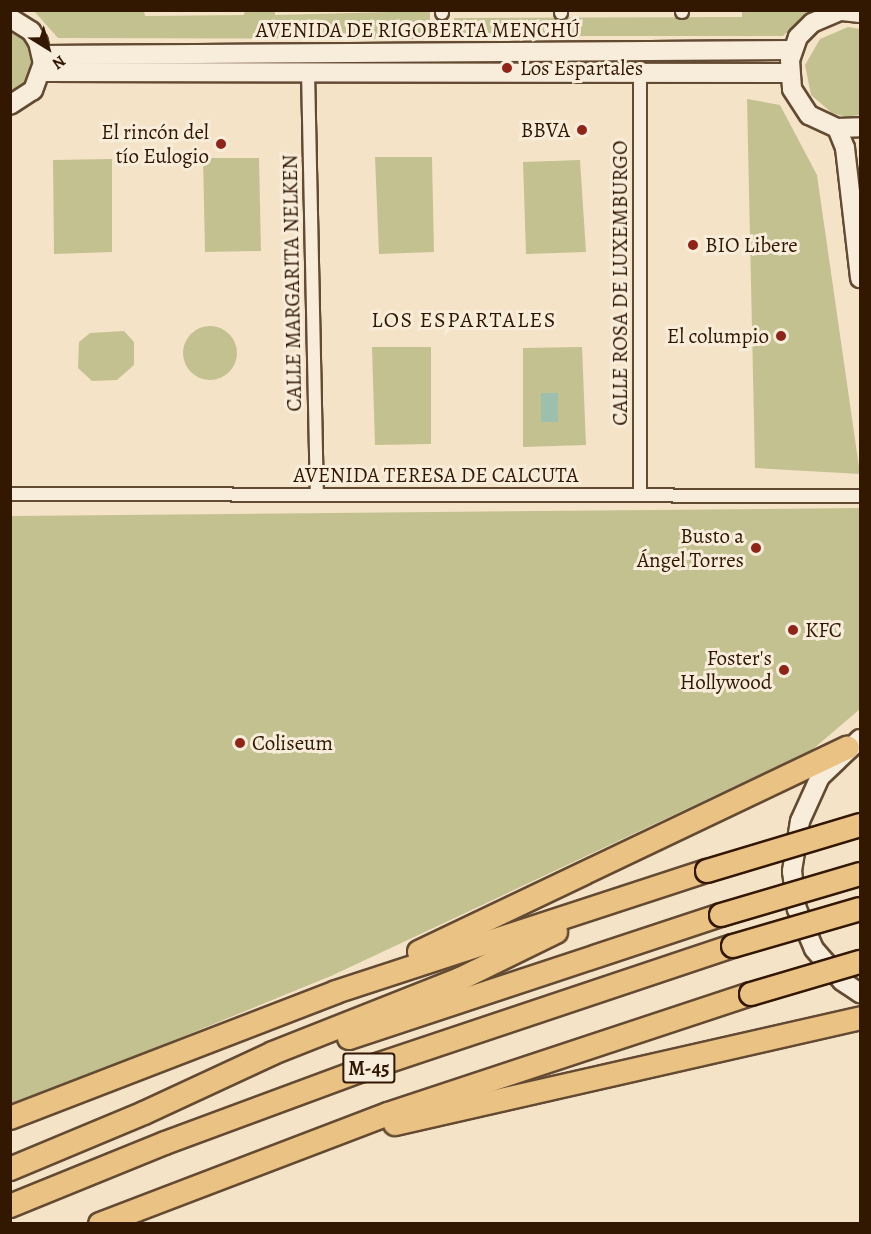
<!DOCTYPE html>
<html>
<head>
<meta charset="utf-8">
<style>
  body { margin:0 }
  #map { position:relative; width:871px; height:1234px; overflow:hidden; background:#f5e3c7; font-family:Alegreya,serif }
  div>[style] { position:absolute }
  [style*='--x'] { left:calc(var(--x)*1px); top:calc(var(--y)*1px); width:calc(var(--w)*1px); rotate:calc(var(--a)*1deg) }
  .green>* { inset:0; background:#c4c190 }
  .round { border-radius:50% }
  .water>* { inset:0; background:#9dbfae }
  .roads { filter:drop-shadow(2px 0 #634a32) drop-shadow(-2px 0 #634a32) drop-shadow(0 2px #634a32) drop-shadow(0 -2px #634a32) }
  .street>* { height:12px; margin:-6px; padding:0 6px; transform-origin:6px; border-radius:6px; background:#f8eddb }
  .secondary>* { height:18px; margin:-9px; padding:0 9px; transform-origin:9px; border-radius:9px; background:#f8eddb }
  .highway>* { height:22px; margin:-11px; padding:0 11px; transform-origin:11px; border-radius:11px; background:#eac284 }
  .bridges { filter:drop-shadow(2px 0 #321701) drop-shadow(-2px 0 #321701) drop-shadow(0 2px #321701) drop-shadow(0 -2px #321701) }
  .highway-bridge>* { height:22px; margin:-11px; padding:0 11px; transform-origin:11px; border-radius:11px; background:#eac284 }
  .dots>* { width:16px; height:16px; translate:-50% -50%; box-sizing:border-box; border:3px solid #f8eddb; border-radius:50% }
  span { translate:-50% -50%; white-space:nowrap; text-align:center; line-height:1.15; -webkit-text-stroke:6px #f8eddb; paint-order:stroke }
  .shield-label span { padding:2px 4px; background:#f8eddb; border:2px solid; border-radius:4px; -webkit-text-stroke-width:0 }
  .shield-label { font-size:20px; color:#321701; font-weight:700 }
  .street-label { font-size:21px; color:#321701 }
  .poi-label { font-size:21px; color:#321701 }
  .left { translate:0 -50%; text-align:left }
  .right { translate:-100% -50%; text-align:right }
  .neighbourhood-label { font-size:22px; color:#321701; letter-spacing:1.5px }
  .frame { position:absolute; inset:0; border:12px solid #321701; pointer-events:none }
  .north { position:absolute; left:18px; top:18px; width:60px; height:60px; -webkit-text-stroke:4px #f8eddb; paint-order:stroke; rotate:143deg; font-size:16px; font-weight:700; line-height:24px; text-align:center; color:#321701 }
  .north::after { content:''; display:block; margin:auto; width:21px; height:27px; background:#321701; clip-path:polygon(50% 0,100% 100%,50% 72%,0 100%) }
</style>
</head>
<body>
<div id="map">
  <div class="green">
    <div style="clip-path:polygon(245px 10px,275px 11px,275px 15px,430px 11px,430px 39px,58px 38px,34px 11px,144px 11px,145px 16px,244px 15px)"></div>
    <div style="clip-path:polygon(742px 11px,809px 11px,783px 36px,454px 36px,454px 18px,742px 17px)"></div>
    <div style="clip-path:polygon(10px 27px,29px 41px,35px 62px,27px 83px,10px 94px)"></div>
    <div style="clip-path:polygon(848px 27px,860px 29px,860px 115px,846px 117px,832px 113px,811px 95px,805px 65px,820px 39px)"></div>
    <div style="clip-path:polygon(747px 99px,780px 105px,817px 175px,860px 474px,755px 468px)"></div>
    <div style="clip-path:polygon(375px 157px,432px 157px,434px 252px,379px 254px)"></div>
    <div style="clip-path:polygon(203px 158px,259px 158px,261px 251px,205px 252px)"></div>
    <div style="clip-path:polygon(112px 159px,112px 252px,54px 254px,53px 160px)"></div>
    <div style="clip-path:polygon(580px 160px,586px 252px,526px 254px,523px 162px)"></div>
    <div class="round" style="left:183px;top:326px;width:54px;height:54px"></div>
    <div style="clip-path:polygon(124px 331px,134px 342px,134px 365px,117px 380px,92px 381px,78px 368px,79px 342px,90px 333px)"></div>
    <div style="clip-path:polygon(372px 347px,431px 347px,431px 444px,375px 445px)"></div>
    <div style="clip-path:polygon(582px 347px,586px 445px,523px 447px,523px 348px)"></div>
    <div style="clip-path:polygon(860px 508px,860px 709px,812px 750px,331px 976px,11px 1107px,11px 516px)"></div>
  </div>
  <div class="water">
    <div style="clip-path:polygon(541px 393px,558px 393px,558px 422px,541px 422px)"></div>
  </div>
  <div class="roads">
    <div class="street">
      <div style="--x:442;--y:10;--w:3;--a:90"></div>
      <div style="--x:682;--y:12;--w:2;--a:-90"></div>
      <div style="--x:561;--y:13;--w:3;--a:-90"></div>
      <div style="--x:308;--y:71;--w:423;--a:88.8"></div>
      <div style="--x:10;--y:494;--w:850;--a:0.13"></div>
      <div style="--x:640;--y:494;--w:422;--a:-90"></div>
    </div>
    <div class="secondary">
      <div style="--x:860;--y:13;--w:20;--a:-174"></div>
      <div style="--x:840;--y:11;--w:30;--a:157"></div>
      <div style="--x:812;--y:23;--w:20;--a:135"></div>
      <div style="--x:798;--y:37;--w:24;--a:109"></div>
      <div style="--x:790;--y:60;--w:29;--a:86"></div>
      <div style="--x:792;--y:89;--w:31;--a:57"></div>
      <div style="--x:809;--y:115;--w:31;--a:25"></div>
      <div style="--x:837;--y:128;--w:23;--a:-2"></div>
      <div style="--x:10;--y:18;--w:25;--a:32"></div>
      <div style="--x:31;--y:31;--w:13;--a:58"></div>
      <div style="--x:38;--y:42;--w:22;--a:77"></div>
      <div style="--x:43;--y:63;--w:29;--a:110"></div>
      <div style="--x:33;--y:90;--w:27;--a:147"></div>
      <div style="--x:42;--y:55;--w:751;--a:-0.38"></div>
      <div style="--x:41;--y:72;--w:749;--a:0.08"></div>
      <div style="--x:837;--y:128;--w:22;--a:68"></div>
      <div style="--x:845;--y:148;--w:131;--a:83.4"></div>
      <div style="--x:860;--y:739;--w:55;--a:136.5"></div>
      <div style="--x:820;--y:777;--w:48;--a:114.4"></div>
      <div style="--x:800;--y:821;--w:51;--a:99.1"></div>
      <div style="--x:792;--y:871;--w:38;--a:83"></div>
      <div style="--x:797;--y:909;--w:43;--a:67"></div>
      <div style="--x:814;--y:949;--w:43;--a:48.8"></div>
      <div style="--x:842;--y:981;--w:22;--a:34"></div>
    </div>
    <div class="highway">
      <div style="--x:419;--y:952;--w:475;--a:-25.5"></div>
      <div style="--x:349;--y:1038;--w:392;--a:-18.3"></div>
      <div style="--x:10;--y:1118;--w:350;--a:-21.1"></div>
      <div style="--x:336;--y:992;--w:390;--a:-18.1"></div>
      <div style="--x:395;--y:1124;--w:477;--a:-12.8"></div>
      <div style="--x:10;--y:1169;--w:145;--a:-22.7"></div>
      <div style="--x:144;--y:1113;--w:142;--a:-24.9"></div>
      <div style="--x:273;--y:1053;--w:201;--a:-21.6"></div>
      <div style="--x:460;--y:979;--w:107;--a:-26.1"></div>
      <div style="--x:10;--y:1206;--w:167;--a:-22.1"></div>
      <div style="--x:165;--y:1143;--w:220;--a:-20.3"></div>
      <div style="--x:371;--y:1067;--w:382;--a:-18.5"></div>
      <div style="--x:100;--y:1224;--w:308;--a:-20.9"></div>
      <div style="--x:388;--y:1114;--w:382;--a:-18.3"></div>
    </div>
  </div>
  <div class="bridges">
    <div class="highway-bridge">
      <div style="--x:707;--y:871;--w:160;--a:-16.7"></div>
      <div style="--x:721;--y:915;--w:145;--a:-16.4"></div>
      <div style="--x:733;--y:946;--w:132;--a:-16.2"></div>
      <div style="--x:751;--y:994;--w:114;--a:-16.4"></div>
    </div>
  </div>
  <div class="dots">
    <div style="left:507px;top:68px;background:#8f2418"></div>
    <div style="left:582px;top:130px;background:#8f2418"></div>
    <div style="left:221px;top:144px;background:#8f2418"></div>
    <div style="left:693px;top:245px;background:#8f2418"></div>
    <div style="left:781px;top:336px;background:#8f2418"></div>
    <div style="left:756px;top:548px;background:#8f2418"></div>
    <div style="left:793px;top:630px;background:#8f2418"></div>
    <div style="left:784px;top:670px;background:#8f2418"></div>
    <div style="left:240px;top:743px;background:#8f2418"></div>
  </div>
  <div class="shield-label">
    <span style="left:369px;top:1068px">M-45</span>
  </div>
  <div class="street-label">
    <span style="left:418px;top:30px">AVENIDA DE RIGOBERTA MENCHÚ</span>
    <span style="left:292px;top:283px;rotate:-91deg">CALLE MARGARITA NELKEN</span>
    <span style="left:620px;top:283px;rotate:-90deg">CALLE ROSA DE LUXEMBURGO</span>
    <span style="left:436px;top:475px">AVENIDA TERESA DE CALCUTA</span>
  </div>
  <div class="poi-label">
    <span class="left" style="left:520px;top:68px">Los Espartales</span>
    <span class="right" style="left:570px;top:130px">BBVA</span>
    <span class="right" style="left:209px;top:144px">El rincón del<br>tío Eulogio</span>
    <span class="left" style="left:705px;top:245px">BIO Libere</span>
    <span class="right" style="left:769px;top:336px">El columpio</span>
    <span class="right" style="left:744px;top:548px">Busto a<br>Ángel Torres</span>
    <span class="left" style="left:805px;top:630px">KFC</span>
    <span class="right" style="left:772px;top:670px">Foster's<br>Hollywood</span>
    <span class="left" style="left:252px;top:743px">Coliseum</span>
  </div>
  <div class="neighbourhood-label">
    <span style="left:464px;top:321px">LOS ESPARTALES</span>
  </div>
  <div class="frame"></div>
  <div class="north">N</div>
</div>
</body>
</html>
